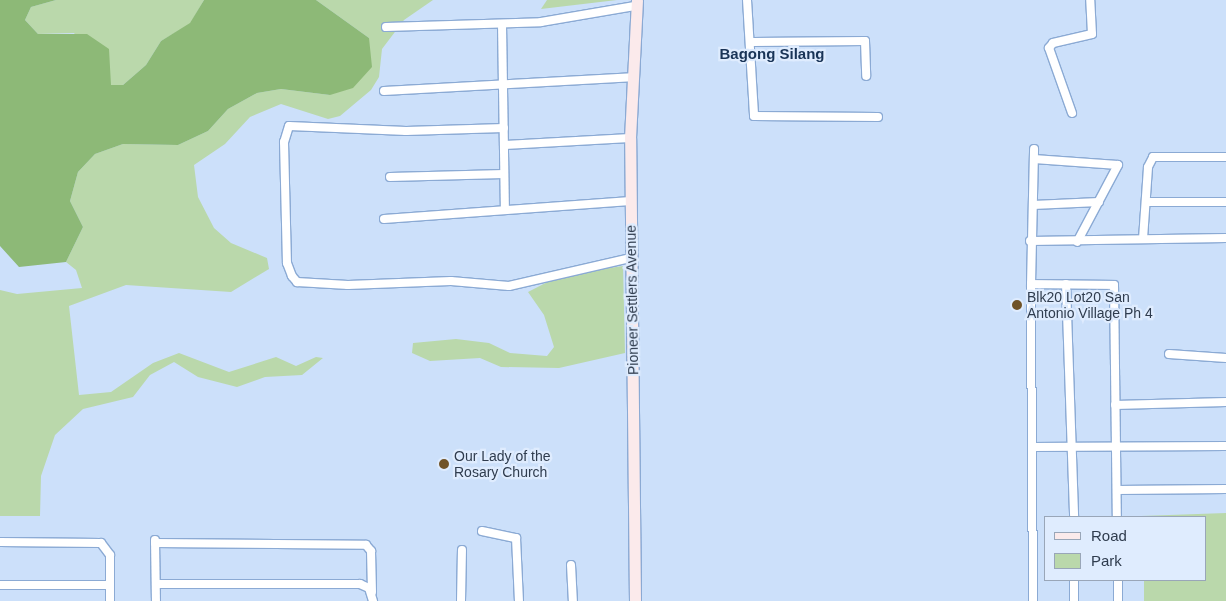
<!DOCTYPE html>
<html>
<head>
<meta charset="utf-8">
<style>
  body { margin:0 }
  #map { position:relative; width:1226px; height:601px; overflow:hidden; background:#cce0fa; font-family:Arial,sans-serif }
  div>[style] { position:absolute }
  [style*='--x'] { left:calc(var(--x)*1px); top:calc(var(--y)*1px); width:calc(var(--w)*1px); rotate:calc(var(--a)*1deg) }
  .green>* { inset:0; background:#bad8ab }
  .forest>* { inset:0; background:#8db977 }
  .roads { filter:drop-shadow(1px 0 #8baad4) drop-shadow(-1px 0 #8baad4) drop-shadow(0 1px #8baad4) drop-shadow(0 -1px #8baad4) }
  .street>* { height:8px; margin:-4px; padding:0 4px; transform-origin:4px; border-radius:4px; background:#fff }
  .secondary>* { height:11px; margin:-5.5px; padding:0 5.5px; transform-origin:5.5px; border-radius:5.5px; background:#fbeaeb }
  .dots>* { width:14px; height:14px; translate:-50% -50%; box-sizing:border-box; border:2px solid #dfecfe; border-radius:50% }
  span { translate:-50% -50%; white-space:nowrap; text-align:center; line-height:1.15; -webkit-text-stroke:4.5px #dfecfe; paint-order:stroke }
  .poi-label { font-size:14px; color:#2f3c4e }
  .left { translate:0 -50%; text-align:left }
  .street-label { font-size:14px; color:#2f3c4e }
  .neighbourhood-label { font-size:15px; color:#193457; font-weight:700 }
  .legend { position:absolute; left:1044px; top:516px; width:162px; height:65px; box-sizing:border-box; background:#dfecfe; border:1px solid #99a6b8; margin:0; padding:6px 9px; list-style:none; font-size:15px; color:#2f3c4e }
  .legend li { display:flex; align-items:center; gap:10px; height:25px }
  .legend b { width:25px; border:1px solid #99a6b8 }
</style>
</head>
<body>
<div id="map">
  <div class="green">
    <div style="clip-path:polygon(56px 0,204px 0,190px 24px,161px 41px,146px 65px,123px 85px,111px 85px,74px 33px,38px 34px,25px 20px,31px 7px)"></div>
    <div style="clip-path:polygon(316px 0,433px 0,404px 20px,382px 49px,379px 77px,371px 90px,340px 116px,328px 119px,281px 104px,250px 117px,225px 144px,194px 165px,198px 197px,214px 228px,231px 243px,267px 258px,269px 269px,231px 292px,126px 285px,69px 306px,79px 395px,111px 392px,153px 363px,179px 353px,229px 372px,276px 357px,296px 366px,316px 357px,323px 358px,302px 375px,265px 377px,237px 387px,198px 377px,174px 362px,150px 375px,133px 397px,83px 409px,55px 435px,41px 476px,40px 516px,0 516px,0 290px,17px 294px,82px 288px,76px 270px,66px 262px,83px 227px,70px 201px,78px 172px,95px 154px,123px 144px,178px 145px,208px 131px,228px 109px,257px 93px,281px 89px,330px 95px,369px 38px)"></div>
    <div style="clip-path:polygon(547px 0,617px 0,541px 9px)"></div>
    <div style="clip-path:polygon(623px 266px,625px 353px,559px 368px,501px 367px,480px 358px,430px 361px,412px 353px,413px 343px,456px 339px,489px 343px,510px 353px,547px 356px,554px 347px,544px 315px,528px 292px,561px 275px)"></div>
    <div style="clip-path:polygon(1226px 513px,1226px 601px,1144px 601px,1144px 580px,1205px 580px,1205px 517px,1141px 516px)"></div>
  </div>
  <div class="forest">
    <div style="clip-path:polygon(0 0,56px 0,31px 7px,25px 20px,38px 34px,87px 34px,109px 49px,111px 85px,123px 85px,146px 65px,161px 41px,190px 23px,204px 0,316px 0,369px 38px,372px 67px,353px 88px,330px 95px,281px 89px,257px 93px,228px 109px,208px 131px,178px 145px,123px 144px,95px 154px,78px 172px,70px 201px,83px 227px,66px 262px,19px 267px,0 246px)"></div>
  </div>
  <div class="roads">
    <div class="street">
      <div style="--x:747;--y:0;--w:116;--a:86.5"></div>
      <div style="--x:754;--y:116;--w:124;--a:0.5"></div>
      <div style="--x:502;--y:24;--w:183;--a:89.1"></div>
      <div style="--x:386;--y:27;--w:155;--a:-1.8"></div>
      <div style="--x:541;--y:22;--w:95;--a:-9.7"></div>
      <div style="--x:753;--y:42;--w:112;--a:-0.5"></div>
      <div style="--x:865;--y:41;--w:35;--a:88"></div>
      <div style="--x:384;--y:91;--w:248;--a:-3.2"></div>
      <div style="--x:1072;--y:113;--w:69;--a:-109.5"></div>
      <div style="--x:1049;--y:48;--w:6;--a:-51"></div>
      <div style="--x:1053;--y:43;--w:40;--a:-13"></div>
      <div style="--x:1092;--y:34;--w:34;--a:-93"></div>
      <div style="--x:504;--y:128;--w:98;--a:178.2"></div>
      <div style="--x:406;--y:131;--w:117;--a:-177.6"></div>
      <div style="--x:289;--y:126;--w:17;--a:107"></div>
      <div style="--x:284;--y:142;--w:121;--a:88.6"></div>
      <div style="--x:287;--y:263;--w:14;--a:69"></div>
      <div style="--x:292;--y:276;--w:8;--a:50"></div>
      <div style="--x:297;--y:282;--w:51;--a:3.4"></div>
      <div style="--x:348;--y:285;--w:103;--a:-2.2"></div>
      <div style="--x:451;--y:281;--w:58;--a:4.9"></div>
      <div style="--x:509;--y:286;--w:124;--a:-13"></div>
      <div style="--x:505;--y:145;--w:125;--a:-3.2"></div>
      <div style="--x:1034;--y:159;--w:84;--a:4.1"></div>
      <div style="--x:1118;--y:165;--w:87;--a:118"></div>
      <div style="--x:390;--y:177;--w:114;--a:-1.5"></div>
      <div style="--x:1147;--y:202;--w:79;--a:0"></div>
      <div style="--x:1033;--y:205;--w:66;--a:-2.6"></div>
      <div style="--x:384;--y:219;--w:247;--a:-4.2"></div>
      <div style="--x:1143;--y:239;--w:72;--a:-86"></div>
      <div style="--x:1148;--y:167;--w:11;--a:-63"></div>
      <div style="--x:1153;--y:157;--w:73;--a:0"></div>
      <div style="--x:1030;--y:241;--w:196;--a:-0.9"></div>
      <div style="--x:1031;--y:284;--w:135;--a:-88.7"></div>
      <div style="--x:1066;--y:284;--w:233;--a:88"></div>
      <div style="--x:1169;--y:354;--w:57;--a:4"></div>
      <div style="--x:1115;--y:405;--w:111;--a:-1.5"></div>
      <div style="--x:1032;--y:447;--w:194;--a:-0.3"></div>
      <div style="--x:1117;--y:490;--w:109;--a:-0.5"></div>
      <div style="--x:482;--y:531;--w:35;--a:12"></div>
      <div style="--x:516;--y:538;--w:63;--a:87.3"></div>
      <div style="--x:155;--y:540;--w:61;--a:89.1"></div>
      <div style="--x:0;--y:542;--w:101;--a:0.6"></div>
      <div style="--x:101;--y:543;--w:15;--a:53"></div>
      <div style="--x:110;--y:555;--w:30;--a:90"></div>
      <div style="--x:155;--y:543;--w:211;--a:0.5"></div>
      <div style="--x:366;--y:545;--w:8;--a:50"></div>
      <div style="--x:371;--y:551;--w:41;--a:88.6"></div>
      <div style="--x:571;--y:565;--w:36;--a:87"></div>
      <div style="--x:1074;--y:580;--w:21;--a:90"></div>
      <div style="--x:1118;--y:580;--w:21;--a:90"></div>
      <div style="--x:156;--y:584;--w:204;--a:0"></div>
      <div style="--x:360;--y:584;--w:10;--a:24"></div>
      <div style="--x:369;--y:588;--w:14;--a:73"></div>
      <div style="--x:0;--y:585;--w:110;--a:0"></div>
      <div style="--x:110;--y:585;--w:16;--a:90"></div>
      <div style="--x:461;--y:601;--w:51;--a:-88.9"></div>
      <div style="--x:1033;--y:601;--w:317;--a:-90.4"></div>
      <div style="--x:1031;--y:284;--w:83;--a:0.7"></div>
      <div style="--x:1114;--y:285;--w:232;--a:89.3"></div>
    </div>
    <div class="secondary">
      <div style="--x:635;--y:601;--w:463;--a:-90.6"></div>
      <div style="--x:630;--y:138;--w:138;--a:-87.1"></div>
    </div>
  </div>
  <div class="dots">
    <div style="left:1017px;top:305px;background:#705327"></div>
    <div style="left:444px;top:464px;background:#705327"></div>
  </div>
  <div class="poi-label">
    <span class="left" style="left:1027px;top:305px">Blk20 Lot20 San<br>Antonio Village Ph 4</span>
    <span class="left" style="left:454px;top:464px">Our Lady of the<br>Rosary Church</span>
  </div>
  <div class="street-label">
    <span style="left:632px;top:300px;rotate:-91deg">Pioneer Settlers Avenue</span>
  </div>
  <div class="neighbourhood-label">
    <span style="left:772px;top:54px">Bagong Silang</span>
  </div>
  <ul class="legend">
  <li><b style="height:6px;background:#fbeaeb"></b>Road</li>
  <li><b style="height:14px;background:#bad8ab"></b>Park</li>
  </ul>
</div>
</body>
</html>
